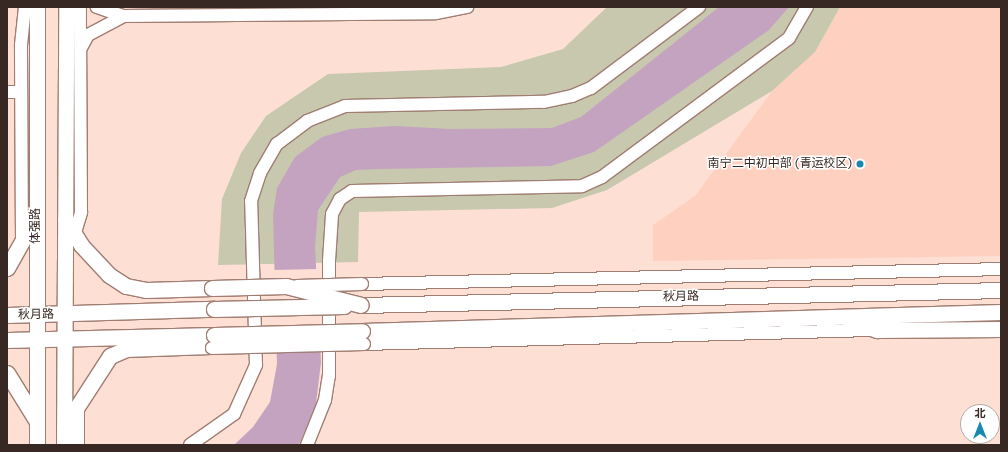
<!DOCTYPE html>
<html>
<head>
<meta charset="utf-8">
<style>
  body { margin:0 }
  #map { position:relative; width:1008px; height:452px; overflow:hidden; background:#fedfd4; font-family:"DM Sans","Noto Sans SC",sans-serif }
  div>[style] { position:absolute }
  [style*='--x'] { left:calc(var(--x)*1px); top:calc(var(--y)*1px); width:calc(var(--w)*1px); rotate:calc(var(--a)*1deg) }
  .built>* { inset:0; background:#fed0c0 }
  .green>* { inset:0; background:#c7c8ae }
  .water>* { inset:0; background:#c4a3c0 }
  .pier>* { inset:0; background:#fedfd4 }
  .roads { filter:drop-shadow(1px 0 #a07d72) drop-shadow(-1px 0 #a07d72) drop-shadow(0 1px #a07d72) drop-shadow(0 -1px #a07d72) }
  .minor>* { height:12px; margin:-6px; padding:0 6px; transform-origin:6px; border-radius:6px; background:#fff }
  .major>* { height:15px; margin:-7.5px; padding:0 7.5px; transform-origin:7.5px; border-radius:7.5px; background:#fff }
  .bridges { filter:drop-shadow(1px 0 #a07d72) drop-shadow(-1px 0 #a07d72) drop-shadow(0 1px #a07d72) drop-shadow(0 -1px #a07d72) }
  .minor-bridge>* { height:12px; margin:-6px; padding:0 6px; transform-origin:6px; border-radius:6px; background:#fff }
  .major-bridge>* { height:15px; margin:-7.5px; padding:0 7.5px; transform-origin:7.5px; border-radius:7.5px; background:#fff }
  .dots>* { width:11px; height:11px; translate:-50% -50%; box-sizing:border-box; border:2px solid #fff; border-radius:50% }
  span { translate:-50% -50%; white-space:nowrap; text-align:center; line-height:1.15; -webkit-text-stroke:3px #fff; paint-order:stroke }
  .poi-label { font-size:12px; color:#372823 }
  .right { translate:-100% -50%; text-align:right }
  .street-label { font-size:12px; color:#372823 }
  .frame { position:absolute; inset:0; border:8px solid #372823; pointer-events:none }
  .north { position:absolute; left:960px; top:404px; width:40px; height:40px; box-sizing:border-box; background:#fff; border:1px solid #afa9a7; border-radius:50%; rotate:0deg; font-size:11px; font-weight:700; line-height:16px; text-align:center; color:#372823 }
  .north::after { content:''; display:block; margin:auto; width:14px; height:18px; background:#1888ae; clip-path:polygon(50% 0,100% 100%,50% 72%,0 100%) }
</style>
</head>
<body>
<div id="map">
  <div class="built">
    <div style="clip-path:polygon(840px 7px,1001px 7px,1001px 256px,653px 261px,653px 225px,695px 196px,772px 91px,815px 52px)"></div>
  </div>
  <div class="green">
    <div style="clip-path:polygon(607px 7px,840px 7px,815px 52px,772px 91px,607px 190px,552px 208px,359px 212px,358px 262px,218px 265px,222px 199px,241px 153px,266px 116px,328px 74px,501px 67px,563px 49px)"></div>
  </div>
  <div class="water">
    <div style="clip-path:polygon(719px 7px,789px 7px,769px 30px,594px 152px,551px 166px,380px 169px,356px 170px,340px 177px,318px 210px,315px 247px,321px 362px,316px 404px,299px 445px,234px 445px,253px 427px,270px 402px,277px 364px,273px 214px,277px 188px,295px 157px,322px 137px,350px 129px,394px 126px,451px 129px,552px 128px,581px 117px)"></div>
  </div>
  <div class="pier">
    <div style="clip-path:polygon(318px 269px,322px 352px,275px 353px,273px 270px)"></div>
  </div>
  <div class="roads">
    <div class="minor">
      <div style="--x:123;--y:16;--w:313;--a:-0.5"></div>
      <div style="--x:436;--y:13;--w:32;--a:-11"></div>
      <div style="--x:81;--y:48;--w:15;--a:-62"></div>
      <div style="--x:88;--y:35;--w:40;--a:-28"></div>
      <div style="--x:123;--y:16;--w:28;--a:-161"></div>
      <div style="--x:7;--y:92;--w:14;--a:0"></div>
      <div style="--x:73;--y:239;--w:28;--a:-73"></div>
      <div style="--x:81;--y:212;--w:205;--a:-90.3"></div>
      <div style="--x:22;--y:242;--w:197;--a:-90.3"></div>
      <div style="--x:21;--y:45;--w:38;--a:-84"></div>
      <div style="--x:362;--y:284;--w:639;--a:-1.34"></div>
      <div style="--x:364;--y:344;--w:507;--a:-1.58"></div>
      <div style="--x:125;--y:351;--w:87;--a:-2"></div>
      <div style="--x:78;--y:445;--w:40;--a:-90"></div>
      <div style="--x:190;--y:445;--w:54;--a:-35.2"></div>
      <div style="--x:234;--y:414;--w:54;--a:-65.8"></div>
      <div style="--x:256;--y:365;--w:164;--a:-91.7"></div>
      <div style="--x:251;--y:201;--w:29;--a:-72"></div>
      <div style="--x:260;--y:173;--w:34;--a:-60"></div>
      <div style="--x:277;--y:144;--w:38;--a:-37"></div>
      <div style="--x:307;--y:121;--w:41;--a:-21.5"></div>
      <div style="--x:345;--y:106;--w:199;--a:-1.2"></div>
      <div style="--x:544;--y:102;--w:29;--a:-12"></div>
      <div style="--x:572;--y:96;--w:21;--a:-23"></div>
      <div style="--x:591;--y:88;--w:135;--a:-36.9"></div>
      <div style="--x:307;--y:445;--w:48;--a:-68.2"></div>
      <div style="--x:325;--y:400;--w:24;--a:-81"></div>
      <div style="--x:329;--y:376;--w:115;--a:-90"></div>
      <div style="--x:329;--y:261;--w:47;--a:-86.3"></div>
      <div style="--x:332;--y:214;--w:17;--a:-62"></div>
      <div style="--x:340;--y:199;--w:14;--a:-34"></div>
      <div style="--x:352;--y:191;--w:230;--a:-1.2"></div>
      <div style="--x:582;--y:186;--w:22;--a:-24"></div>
      <div style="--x:602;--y:177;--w:233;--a:-36.6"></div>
      <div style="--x:789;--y:38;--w:36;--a:-60"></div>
    </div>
    <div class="major">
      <div style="--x:37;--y:7;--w:438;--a:90"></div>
      <div style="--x:65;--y:219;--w:31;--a:58"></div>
      <div style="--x:81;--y:245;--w:41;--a:47"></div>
      <div style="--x:109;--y:275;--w:20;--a:33"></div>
      <div style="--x:126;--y:286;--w:20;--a:11"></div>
      <div style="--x:146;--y:290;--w:66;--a:-1.7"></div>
      <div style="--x:7;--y:268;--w:55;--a:-60.6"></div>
      <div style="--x:361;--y:305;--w:640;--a:-1.34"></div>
      <div style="--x:7;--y:315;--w:207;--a:-1.7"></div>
      <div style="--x:849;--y:320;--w:30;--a:20"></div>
      <div style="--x:877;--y:330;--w:124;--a:-0.5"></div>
      <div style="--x:362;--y:331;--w:639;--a:-1.7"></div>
      <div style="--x:7;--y:340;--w:207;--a:-1.4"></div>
      <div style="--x:7;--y:373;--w:55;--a:58.3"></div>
      <div style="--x:64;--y:427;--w:85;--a:-57.1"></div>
      <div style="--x:110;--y:356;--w:40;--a:-23.4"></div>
      <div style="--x:64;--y:445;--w:438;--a:-89.7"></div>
    </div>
  </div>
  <div class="bridges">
    <div class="minor-bridge">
      <div style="--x:297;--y:286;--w:65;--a:-1.8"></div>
      <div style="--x:212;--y:348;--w:152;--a:-1.5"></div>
    </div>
    <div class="major-bridge">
      <div style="--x:212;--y:288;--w:74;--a:-1.5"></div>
      <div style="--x:286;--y:286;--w:77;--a:14.2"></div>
      <div style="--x:214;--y:309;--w:130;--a:-1.3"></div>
      <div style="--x:214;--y:335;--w:148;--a:-1.5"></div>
    </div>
  </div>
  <div class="dots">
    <div style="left:860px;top:164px;background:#1888ae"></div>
  </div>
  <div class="poi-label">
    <span class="right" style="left:852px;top:164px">南宁二中初中部 (青运校区)</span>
  </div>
  <div class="street-label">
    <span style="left:36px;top:226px;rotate:-90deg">体强路</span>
    <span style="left:681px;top:297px;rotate:-1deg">秋月路</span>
    <span style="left:36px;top:315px;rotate:-1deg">秋月路</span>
  </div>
  <div class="frame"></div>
  <div class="north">北</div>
</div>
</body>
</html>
